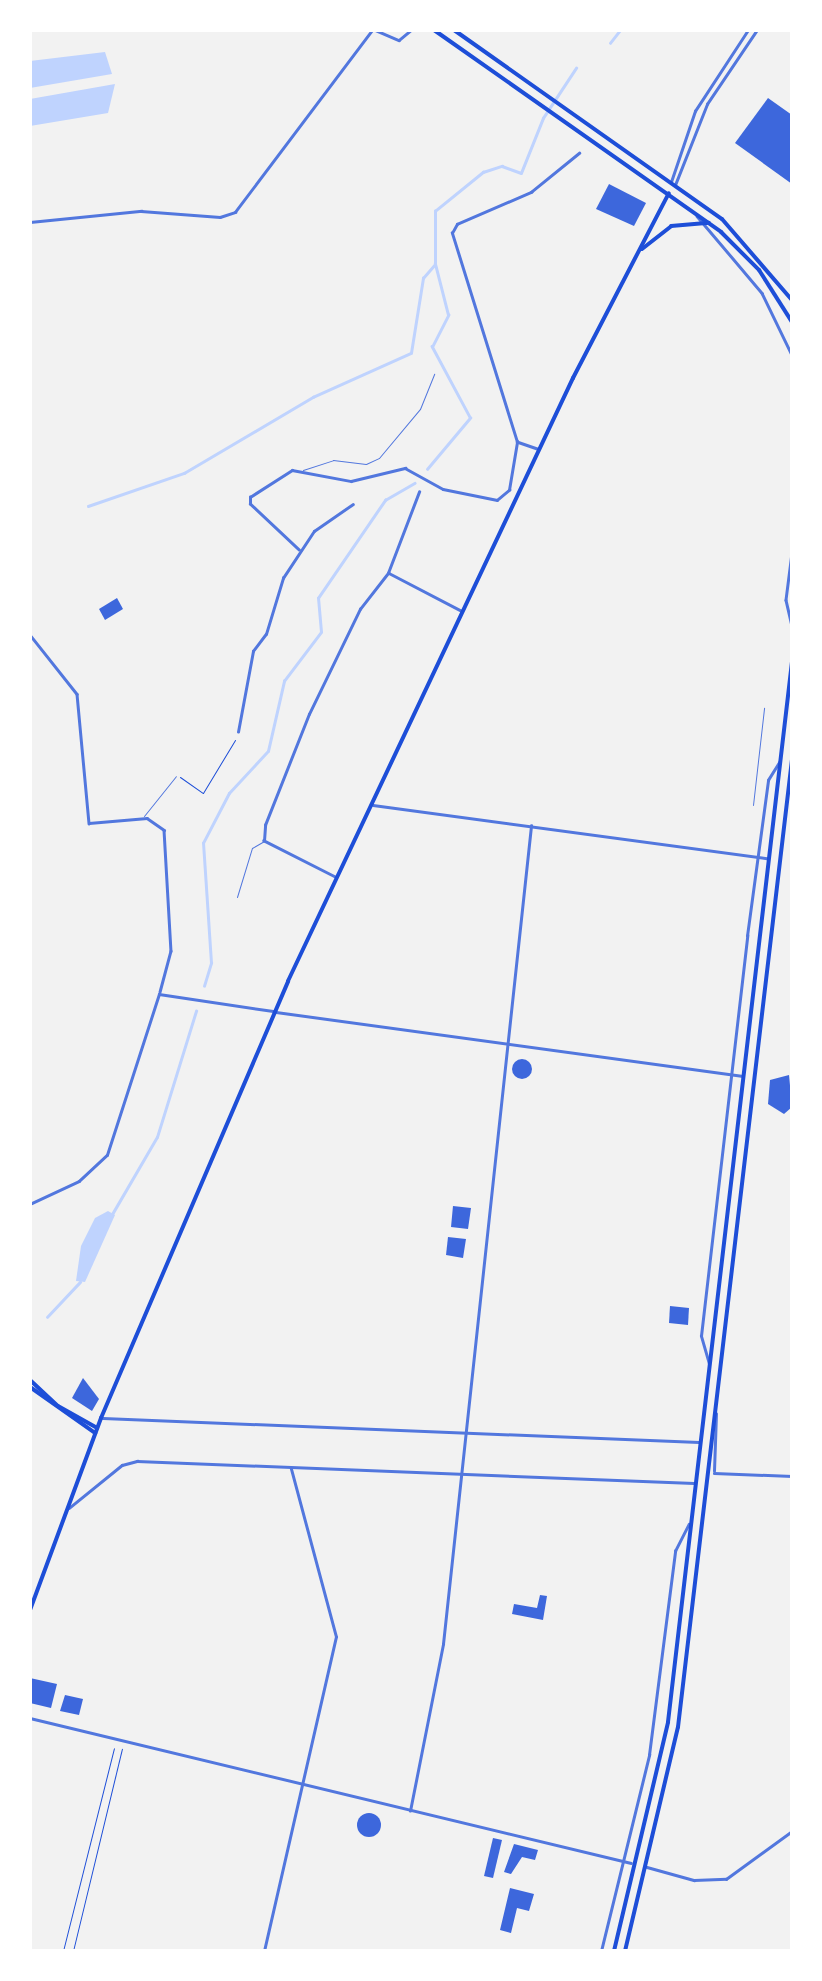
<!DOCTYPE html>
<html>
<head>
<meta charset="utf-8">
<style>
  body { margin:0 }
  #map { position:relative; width:822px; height:1981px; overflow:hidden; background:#f2f2f2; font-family:"Golos Text",sans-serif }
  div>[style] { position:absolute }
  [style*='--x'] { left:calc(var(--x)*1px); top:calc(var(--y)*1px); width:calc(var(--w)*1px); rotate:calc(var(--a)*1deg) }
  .water>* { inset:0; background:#bfd3fe }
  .stream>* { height:2.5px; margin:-1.25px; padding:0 1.25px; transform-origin:1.25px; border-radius:1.25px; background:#bfd3fe }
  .building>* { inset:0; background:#3d67dc }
  .round { border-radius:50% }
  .path>* { height:1px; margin:-0.5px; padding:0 0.5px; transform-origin:0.5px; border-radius:0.5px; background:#1d4ed8 }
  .service>* { height:1px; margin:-0.5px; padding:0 0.5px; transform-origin:0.5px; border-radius:0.5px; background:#5277de }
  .pedestrian>* { height:1px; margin:-0.5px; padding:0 0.5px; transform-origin:0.5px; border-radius:0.5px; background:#5277de }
  .minor>* { height:2.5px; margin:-1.25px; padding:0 1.25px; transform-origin:1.25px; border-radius:1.25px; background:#5277de }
  .tertiary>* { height:2.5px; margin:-1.25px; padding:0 1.25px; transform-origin:1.25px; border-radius:1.25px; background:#5277de }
  .secondary>* { height:4px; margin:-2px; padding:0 2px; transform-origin:2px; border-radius:2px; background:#1d4ed8 }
  .primary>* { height:4px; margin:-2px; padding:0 2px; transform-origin:2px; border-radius:2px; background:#1d4ed8 }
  span { translate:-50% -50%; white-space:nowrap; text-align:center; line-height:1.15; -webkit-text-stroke:10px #fff; paint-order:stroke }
  .frame { position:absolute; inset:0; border:32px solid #fff; pointer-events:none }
</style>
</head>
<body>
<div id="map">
  <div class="water">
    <div style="clip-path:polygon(105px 52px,112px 74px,30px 88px,30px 61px)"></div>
    <div style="clip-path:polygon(115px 84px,108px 113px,30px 126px,30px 99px)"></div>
    <div style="clip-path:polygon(108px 1211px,115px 1215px,85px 1282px,76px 1281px,81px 1246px,95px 1218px)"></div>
  </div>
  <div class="stream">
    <div style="--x:610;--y:43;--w:16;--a:-52"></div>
    <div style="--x:427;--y:469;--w:67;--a:-49.9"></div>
    <div style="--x:470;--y:418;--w:81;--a:-118.2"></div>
    <div style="--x:432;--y:347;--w:36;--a:-63"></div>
    <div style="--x:448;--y:315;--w:53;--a:-104.3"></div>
    <div style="--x:435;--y:264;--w:53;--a:-90"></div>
    <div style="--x:435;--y:211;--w:62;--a:-39.1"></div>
    <div style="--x:483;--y:172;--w:20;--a:-18"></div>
    <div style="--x:502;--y:166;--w:20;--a:20"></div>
    <div style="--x:521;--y:173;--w:59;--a:-68.2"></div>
    <div style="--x:543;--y:118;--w:60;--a:-56.6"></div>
    <div style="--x:88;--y:506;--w:102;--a:-19"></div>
    <div style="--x:184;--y:473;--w:150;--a:-30.5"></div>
    <div style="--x:313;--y:397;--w:107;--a:-24.2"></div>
    <div style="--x:411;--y:353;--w:76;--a:-80.9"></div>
    <div style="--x:423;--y:278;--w:18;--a:-49"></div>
    <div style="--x:204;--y:986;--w:24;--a:-73"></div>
    <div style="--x:211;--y:963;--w:120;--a:-93.8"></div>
    <div style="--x:203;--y:843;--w:56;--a:-62.5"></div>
    <div style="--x:229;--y:793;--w:57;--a:-47.1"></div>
    <div style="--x:268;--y:751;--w:72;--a:-77.1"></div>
    <div style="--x:284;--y:681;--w:61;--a:-52.9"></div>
    <div style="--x:321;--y:632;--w:34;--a:-95"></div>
    <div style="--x:318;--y:598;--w:119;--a:-55.6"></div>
    <div style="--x:385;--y:500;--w:34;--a:-30"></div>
    <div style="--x:111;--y:1216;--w:91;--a:-59.8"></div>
    <div style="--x:157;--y:1137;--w:132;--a:-72.8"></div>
    <div style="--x:47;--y:1317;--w:48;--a:-46.7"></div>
  </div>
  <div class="building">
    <div style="clip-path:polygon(768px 98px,792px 115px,792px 184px,735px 143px)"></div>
    <div style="clip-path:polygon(609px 184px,646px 203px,634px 226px,596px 209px)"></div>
    <div style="clip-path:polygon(117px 598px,123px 609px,105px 620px,99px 609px)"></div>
    <div class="round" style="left:512px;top:1059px;width:20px;height:20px"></div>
    <div style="clip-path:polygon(789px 1075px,792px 1107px,784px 1114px,768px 1104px,770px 1080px)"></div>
    <div style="clip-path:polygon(453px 1206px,471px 1208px,468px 1229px,451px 1227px)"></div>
    <div style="clip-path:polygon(448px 1237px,466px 1239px,463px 1258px,446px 1255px)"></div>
    <div style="clip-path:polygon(670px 1306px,689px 1308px,688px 1325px,669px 1323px)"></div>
    <div style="clip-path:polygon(83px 1378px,99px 1399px,92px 1411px,72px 1398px)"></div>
    <div style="clip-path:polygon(540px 1595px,547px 1596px,543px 1620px,512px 1614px,514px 1604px,537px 1608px)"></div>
    <div style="clip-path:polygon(30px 1678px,57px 1684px,51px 1708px,30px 1703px)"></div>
    <div style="clip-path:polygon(65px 1695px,83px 1699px,79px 1715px,60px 1711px)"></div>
    <div class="round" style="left:357px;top:1813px;width:24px;height:24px"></div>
    <div style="clip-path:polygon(493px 1838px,502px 1840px,493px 1878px,484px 1876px)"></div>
    <div style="clip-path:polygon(514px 1844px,538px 1850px,535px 1860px,522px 1857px,511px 1874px,504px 1872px)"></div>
    <div style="clip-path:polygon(510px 1888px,534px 1894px,529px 1911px,517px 1908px,511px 1933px,500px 1930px)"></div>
  </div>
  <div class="path">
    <div style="--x:180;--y:777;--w:28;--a:35"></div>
    <div style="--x:203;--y:793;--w:62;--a:-58.9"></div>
    <div style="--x:63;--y:1951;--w:209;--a:-75.9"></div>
    <div style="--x:73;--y:1951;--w:208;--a:-76.4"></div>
  </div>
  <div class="service">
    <div style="--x:303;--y:470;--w:32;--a:-18"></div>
    <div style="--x:333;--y:460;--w:33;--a:7"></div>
    <div style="--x:366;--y:464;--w:14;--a:-25"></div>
    <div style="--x:379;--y:458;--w:64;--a:-50.1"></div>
    <div style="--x:420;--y:409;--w:38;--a:-68"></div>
    <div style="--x:144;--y:816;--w:51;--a:-51.3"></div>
    <div style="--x:237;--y:897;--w:51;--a:-73"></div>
    <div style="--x:252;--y:848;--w:14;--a:-30"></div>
  </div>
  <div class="pedestrian">
    <div style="--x:753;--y:805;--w:98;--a:-83.5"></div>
  </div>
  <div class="minor">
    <div style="--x:375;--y:30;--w:26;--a:23"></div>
    <div style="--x:399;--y:40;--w:16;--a:-40"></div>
    <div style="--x:697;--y:216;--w:101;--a:49.8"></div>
    <div style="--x:762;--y:293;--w:69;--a:64.2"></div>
    <div style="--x:30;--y:222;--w:112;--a:-5.7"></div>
    <div style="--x:141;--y:211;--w:79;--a:4.3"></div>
    <div style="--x:220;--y:217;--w:16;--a:-18"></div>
    <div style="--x:235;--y:212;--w:228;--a:-53"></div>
    <div style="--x:537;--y:449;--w:21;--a:-161"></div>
    <div style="--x:517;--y:442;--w:219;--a:-107.3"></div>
    <div style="--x:452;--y:233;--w:10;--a:-61"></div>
    <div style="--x:457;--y:224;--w:81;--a:-23.4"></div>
    <div style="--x:531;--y:192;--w:62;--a:-39.1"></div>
    <div style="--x:299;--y:550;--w:67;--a:-136.8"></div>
    <div style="--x:250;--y:504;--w:7;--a:-90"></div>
    <div style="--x:250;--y:497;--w:50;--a:-32.7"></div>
    <div style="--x:292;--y:470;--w:60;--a:10.6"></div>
    <div style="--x:351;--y:481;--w:56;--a:-13.5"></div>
    <div style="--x:405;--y:468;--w:43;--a:28.9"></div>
    <div style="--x:443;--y:489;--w:55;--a:11.5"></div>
    <div style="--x:497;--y:500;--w:16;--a:-40"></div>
    <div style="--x:509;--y:490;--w:49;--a:-80.5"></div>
    <div style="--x:792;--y:553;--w:47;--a:97.3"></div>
    <div style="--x:786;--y:600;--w:27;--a:77"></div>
    <div style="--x:389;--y:573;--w:82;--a:27.5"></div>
    <div style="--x:31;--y:636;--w:74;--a:51.6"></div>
    <div style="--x:77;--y:694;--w:130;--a:84.7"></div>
    <div style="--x:89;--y:823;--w:58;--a:-4.9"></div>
    <div style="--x:147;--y:818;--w:21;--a:35"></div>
    <div style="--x:164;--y:830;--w:121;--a:86.7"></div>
    <div style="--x:171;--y:951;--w:42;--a:105"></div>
    <div style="--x:238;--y:732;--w:82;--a:-79.5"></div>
    <div style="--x:253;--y:651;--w:21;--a:-53"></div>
    <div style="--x:266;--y:634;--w:59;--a:-73.1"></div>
    <div style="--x:283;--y:578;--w:56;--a:-56.6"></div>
    <div style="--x:314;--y:531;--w:47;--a:-34.7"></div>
    <div style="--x:373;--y:805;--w:397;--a:7.7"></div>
    <div style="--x:335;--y:877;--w:80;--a:-153.1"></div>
    <div style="--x:264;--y:841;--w:16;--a:-86"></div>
    <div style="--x:265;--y:825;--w:119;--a:-68.4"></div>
    <div style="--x:309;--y:714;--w:117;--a:-64.1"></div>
    <div style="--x:360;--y:609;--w:46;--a:-52.1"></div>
    <div style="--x:388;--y:573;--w:87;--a:-69.1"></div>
    <div style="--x:276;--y:1012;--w:471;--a:7.8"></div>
    <div style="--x:709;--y:1364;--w:29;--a:-106"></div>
    <div style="--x:701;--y:1336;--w:403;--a:-83.4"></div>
    <div style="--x:747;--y:936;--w:157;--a:-82.3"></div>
    <div style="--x:768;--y:780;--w:22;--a:-58"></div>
    <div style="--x:714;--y:1471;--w:57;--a:-88"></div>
    <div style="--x:714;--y:1473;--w:78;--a:2.2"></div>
    <div style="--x:30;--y:1718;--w:618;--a:13.56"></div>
    <div style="--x:410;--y:1811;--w:170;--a:-78.8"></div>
    <div style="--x:443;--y:1644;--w:823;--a:-83.86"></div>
    <div style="--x:647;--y:1867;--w:49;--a:15.5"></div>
    <div style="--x:694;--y:1880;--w:32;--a:-2"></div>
    <div style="--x:726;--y:1879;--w:82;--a:-36"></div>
    <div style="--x:264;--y:1951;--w:322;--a:-77.1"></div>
    <div style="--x:336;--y:1637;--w:174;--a:-105"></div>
    <div style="--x:601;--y:1951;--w:202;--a:-76.2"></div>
    <div style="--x:649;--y:1755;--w:206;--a:-82.7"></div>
    <div style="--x:675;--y:1551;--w:30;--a:-63"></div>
  </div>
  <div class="tertiary">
    <div style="--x:671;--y:182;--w:75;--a:-71.3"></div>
    <div style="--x:695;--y:111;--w:97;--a:-56.8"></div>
    <div style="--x:675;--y:185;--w:87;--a:-68.4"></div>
    <div style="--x:707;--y:104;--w:89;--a:-56"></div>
    <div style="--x:30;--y:1204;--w:54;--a:-25.1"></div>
    <div style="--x:79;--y:1181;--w:38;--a:-43"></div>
    <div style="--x:107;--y:1155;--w:169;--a:-72.1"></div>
    <div style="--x:159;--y:994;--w:115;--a:8.5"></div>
    <div style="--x:103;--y:1418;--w:596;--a:2.31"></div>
    <div style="--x:69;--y:1508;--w:68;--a:-39.1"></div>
    <div style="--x:122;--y:1465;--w:16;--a:-15"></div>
    <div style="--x:137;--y:1461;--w:557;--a:2.26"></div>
  </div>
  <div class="secondary">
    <div style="--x:642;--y:249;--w:37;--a:-38"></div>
    <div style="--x:671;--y:226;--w:38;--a:-5"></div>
    <div style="--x:30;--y:1380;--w:38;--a:43"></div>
    <div style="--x:58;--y:1406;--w:45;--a:29.4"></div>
    <div style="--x:30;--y:1387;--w:80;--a:35.3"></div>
    <div style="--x:30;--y:1610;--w:205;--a:-69.7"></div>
    <div style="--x:101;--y:1418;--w:475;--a:-66.8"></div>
    <div style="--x:288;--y:981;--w:667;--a:-64.7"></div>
    <div style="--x:573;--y:378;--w:208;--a:-62.6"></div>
  </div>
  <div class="primary">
    <div style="--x:434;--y:30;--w:351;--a:35.1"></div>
    <div style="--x:721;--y:232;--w:54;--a:45"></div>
    <div style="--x:759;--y:270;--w:62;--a:57.6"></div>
    <div style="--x:454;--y:30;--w:328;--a:35.2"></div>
    <div style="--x:722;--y:219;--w:107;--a:49.2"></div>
    <div style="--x:614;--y:1951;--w:235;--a:-76.7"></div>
    <div style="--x:668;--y:1722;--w:1068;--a:-83.33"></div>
    <div style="--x:625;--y:1951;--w:230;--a:-76.7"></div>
    <div style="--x:678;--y:1727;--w:975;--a:-83.28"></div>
  </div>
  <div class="frame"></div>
</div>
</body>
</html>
